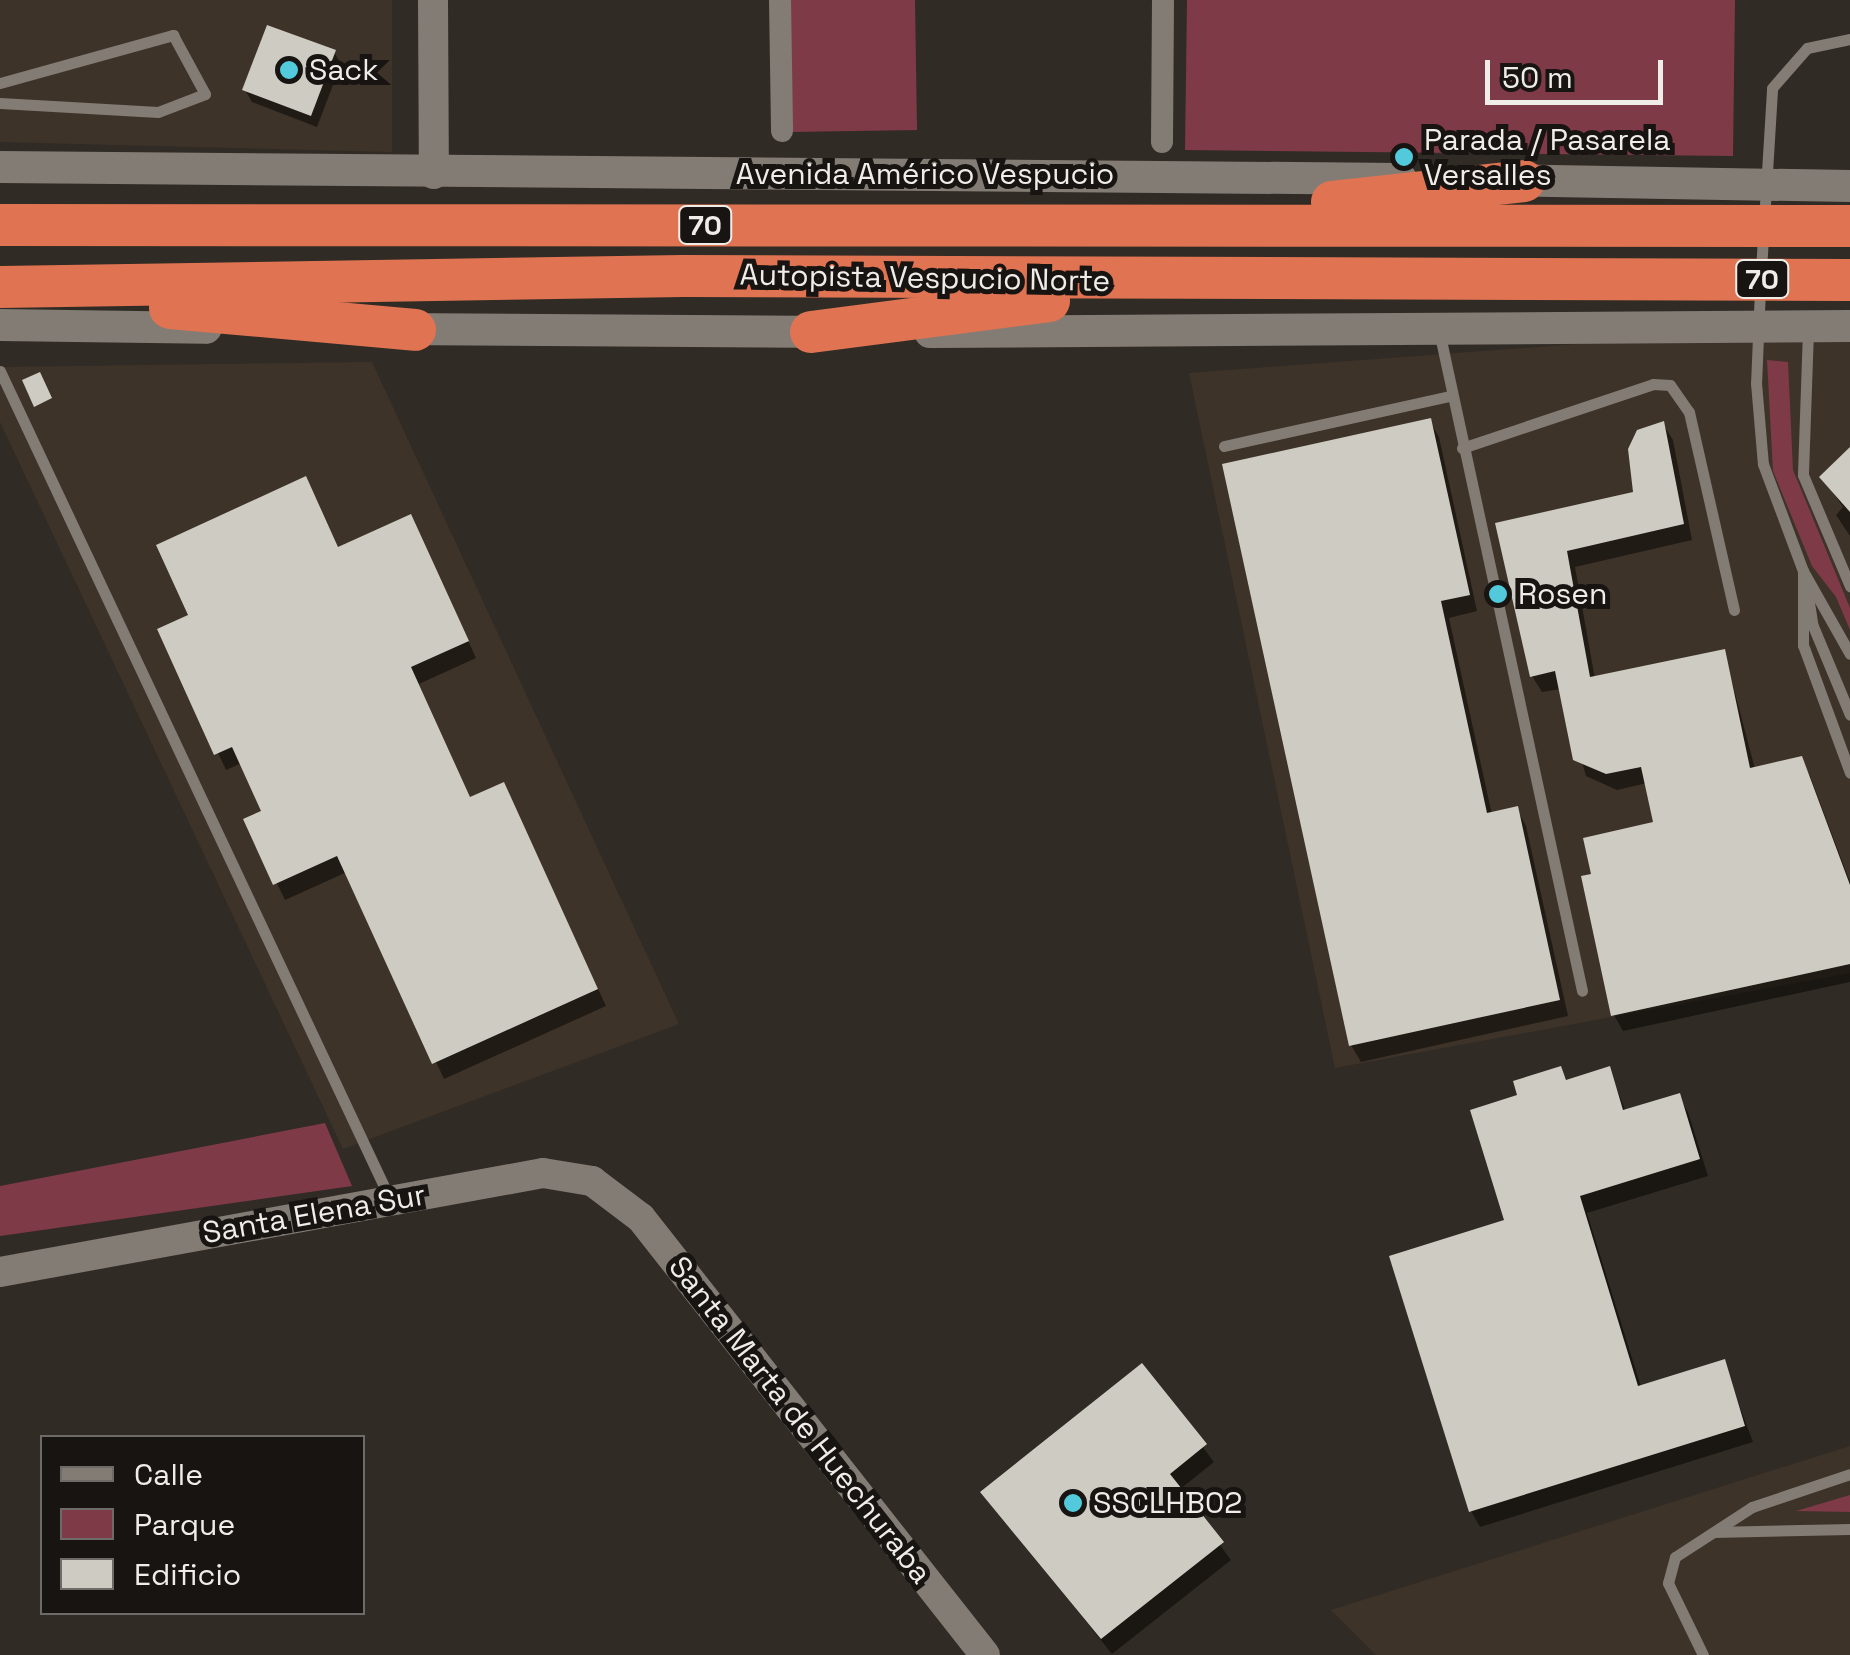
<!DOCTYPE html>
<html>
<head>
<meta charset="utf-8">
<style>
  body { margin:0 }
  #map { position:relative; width:1850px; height:1655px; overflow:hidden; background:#312b25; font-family:"Space Grotesk",sans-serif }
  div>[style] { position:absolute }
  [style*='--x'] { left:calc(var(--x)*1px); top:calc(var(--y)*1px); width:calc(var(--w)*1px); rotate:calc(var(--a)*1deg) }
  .built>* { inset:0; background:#3e3329 }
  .green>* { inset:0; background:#7f3a48 }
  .shadow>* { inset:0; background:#0007 }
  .building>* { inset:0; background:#cecbc2 }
  .service>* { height:11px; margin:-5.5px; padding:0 5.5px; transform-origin:5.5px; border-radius:5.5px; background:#837c75 }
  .minor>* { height:22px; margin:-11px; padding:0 11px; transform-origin:11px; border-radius:11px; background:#837c75 }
  .tertiary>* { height:30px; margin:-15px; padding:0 15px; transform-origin:15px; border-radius:15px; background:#837c75 }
  .secondary>* { height:32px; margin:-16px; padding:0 16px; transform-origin:16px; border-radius:16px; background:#837c75 }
  .motorway>* { height:42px; margin:-21px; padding:0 21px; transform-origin:21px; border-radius:21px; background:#e07452 }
  .dots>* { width:28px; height:28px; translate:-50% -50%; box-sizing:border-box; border:5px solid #171412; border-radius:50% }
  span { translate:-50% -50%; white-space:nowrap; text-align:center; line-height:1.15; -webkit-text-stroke:10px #171412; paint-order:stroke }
  .shield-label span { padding:2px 8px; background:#171412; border:2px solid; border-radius:8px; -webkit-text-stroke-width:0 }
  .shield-label { font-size:28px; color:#f0ece8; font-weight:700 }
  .poi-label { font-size:30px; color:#f0ece8 }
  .left { translate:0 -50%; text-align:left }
  .street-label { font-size:30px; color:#f0ece8 }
  .legend { position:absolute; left:40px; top:1435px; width:325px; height:180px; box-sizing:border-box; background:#171412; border:2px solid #6e6a68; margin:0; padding:12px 18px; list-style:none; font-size:30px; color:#f0ece8 }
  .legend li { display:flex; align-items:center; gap:20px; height:50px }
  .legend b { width:50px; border:2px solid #6e6a68 }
  .scale { position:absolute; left:1485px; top:60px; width:178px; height:45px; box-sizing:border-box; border:5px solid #f0ece8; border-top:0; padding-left:12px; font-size:30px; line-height:35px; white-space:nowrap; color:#f0ece8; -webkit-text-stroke:8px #171412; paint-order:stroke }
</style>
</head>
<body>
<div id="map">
  <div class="built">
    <div style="clip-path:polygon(0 0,392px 0,392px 152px,0 142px)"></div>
    <div style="clip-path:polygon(1658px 338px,1850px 339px,1850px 973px,1335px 1068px,1189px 373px)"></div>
    <div style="clip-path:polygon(372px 362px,679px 1024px,343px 1149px,0 422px,0 367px)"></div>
    <div style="clip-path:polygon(1850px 1446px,1850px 1655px,1376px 1655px,1331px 1610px)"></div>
  </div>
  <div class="green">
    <div style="clip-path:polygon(788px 0,915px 0,917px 130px,790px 132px)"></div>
    <div style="clip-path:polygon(1187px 0,1735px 0,1733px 156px,1185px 150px)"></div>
    <div style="clip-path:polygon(1767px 360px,1788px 362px,1793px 470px,1850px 608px,1850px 630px,1836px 597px,1812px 566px,1773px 471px)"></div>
    <div style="clip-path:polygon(325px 1123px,352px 1186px,0 1236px,0 1186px)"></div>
    <div style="clip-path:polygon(1850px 1495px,1850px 1512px,1796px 1511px)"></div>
  </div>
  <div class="shadow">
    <div style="clip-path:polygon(334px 52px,341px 64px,317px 127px,252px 102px,245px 90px)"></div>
    <div style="clip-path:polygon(1430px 421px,1439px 437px,1477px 611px,1449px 618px,1492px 815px,1517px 809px,1526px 826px,1568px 1016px,1361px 1062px,1351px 1045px)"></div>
    <div style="clip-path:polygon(1663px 424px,1673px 440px,1692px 540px,1575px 567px,1595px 679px,1724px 651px,1755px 769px,1801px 759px,1810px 776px,1850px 882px,1850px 982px,1623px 1031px,1614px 1015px,1594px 876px,1656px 824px,1647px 783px,1617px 790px,1586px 776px,1561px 689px,1542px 692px,1532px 676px,1498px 525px,1636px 494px)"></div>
    <div style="clip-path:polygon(1850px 451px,1850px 536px,1836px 515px,1843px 507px,1822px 477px)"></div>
    <div style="clip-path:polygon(315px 496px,339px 549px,419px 533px,476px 658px,419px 684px,471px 800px,503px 785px,606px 1006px,444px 1079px,347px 872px,285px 900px,246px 820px,264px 812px,242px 763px,226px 770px,161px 631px,192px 616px)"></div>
    <div style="clip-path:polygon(1560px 1069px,1568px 1082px,1609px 1069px,1626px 1112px,1678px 1096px,1688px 1112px,1708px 1176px,1587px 1213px,1641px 1387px,1723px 1362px,1753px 1442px,1480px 1527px,1471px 1511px,1520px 1097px)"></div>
    <div style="clip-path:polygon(1142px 1366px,1214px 1462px,1179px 1490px,1231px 1560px,1112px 1654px,983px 1492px)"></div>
  </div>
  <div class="building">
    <div style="clip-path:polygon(267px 25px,336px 50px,311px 116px,242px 90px)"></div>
    <div style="clip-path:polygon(40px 372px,52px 398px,34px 407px,22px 380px)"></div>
    <div style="clip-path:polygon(1431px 418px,1470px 595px,1441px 601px,1487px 813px,1518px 806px,1560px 1000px,1349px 1046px,1222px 464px)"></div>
    <div style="clip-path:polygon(1664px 421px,1684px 524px,1567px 551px,1590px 677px,1725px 649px,1750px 768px,1802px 756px,1850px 885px,1850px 964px,1611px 1016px,1581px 876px,1591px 874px,1583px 838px,1653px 822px,1641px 767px,1606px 774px,1573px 760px,1555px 671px,1530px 677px,1495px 523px,1633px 492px,1628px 449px,1637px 430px)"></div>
    <div style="clip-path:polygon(1850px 447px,1850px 512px,1819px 477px)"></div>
    <div style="clip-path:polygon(306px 476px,338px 547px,411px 514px,469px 641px,411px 667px,470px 797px,504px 782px,598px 989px,432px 1064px,337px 856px,273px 885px,243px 819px,261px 811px,232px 747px,214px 755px,157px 629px,188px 615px,156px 545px)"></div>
    <div style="clip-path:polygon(1561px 1066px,1566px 1080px,1610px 1066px,1623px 1110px,1680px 1093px,1700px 1159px,1580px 1196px,1638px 1386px,1725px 1359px,1745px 1426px,1469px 1512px,1389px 1256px,1504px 1220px,1470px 1110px,1517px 1095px,1513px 1081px)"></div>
    <div style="clip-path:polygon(1142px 1363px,1207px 1444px,1170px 1474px,1224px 1542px,1101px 1639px,980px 1492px)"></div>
  </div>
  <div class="service">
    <div style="--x:0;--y:83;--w:180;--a:-15.5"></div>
    <div style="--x:173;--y:35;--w:67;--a:61.5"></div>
    <div style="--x:205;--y:94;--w:50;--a:159"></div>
    <div style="--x:158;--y:112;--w:158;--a:-176.7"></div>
    <div style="--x:1761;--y:270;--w:182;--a:-86.5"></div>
    <div style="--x:1772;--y:88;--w:53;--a:-48.8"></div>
    <div style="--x:1807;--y:48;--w:44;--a:-11.8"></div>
    <div style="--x:1760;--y:289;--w:94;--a:92.4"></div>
    <div style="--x:1756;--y:383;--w:81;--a:85.1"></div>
    <div style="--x:1763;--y:464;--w:114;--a:69.5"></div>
    <div style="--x:1803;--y:571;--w:95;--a:60.5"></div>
    <div style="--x:1808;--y:330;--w:145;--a:92"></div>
    <div style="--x:1803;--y:475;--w:121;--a:67.1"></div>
    <div style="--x:1439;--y:331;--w:675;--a:77.77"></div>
    <div style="--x:0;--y:371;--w:913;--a:64.78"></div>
    <div style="--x:1224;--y:446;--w:231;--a:-12.5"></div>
    <div style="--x:1462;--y:448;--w:201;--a:-18.5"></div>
    <div style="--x:1653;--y:384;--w:17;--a:3"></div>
    <div style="--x:1670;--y:385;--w:33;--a:55"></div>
    <div style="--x:1689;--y:412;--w:203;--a:77.2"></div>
    <div style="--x:1803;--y:571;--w:74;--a:90"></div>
    <div style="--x:1803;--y:645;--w:136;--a:69.8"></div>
    <div style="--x:1807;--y:590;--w:36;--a:81"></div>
    <div style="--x:1813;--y:626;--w:96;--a:67.4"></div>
    <div style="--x:1714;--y:1532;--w:136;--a:-1.3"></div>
    <div style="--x:1703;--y:1655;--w:80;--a:-115.9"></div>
    <div style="--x:1668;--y:1583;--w:27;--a:-75"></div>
    <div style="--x:1675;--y:1557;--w:92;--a:-33"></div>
    <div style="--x:1752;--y:1507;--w:103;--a:-18.6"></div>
  </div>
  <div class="minor">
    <div style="--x:780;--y:0;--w:131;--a:89.1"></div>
    <div style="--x:1162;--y:142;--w:142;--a:-89.6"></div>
  </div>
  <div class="tertiary">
    <div style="--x:433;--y:0;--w:174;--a:89.7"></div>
    <div style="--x:0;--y:1272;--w:552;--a:-10.33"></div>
    <div style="--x:543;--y:1173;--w:50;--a:9.3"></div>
    <div style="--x:592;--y:1181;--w:61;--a:37.1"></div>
    <div style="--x:641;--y:1218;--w:556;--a:51.79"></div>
  </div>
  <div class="secondary">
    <div style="--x:0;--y:167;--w:1401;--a:0.49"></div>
    <div style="--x:1500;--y:180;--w:350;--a:1"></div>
    <div style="--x:0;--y:325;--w:206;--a:0.8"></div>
    <div style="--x:395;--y:329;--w:441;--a:0.4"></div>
    <div style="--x:930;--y:332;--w:920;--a:-0.37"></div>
  </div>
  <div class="motorway">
    <div style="--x:1332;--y:202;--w:193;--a:-6.2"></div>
    <div style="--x:0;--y:225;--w:1850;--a:0.03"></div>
    <div style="--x:0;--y:287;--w:683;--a:-0.92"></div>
    <div style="--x:683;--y:276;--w:1167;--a:0.2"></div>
    <div style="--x:170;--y:308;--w:246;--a:5.1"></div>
    <div style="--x:811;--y:332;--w:240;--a:-7.4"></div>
  </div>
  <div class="dots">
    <div style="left:289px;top:70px;background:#53cadc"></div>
    <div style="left:1404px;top:157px;background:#53cadc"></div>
    <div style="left:1498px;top:594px;background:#53cadc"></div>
    <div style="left:1073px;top:1503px;background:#53cadc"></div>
  </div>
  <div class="shield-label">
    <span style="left:705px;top:225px">70</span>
    <span style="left:1762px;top:279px">70</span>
  </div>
  <div class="poi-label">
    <span class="left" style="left:309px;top:70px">Sack</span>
    <span class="left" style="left:1424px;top:157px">Parada / Pasarela<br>Versalles</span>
    <span class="left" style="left:1518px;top:594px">Rosen</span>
    <span class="left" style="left:1093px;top:1503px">SSCLHB02</span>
  </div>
  <div class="street-label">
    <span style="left:925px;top:174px">Avenida Américo Vespucio</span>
    <span style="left:925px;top:278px;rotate:1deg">Autopista Vespucio Norte</span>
    <span style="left:314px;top:1214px;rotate:-10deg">Santa Elena Sur</span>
    <span style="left:800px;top:1420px;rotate:52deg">Santa Marta de Huechuraba</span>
  </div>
  <ul class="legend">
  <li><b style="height:12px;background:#837c75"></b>Calle</li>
  <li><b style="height:28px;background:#7f3a48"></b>Parque</li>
  <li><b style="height:28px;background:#cecbc2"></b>Edificio</li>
  </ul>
  <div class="scale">50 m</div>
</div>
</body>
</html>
